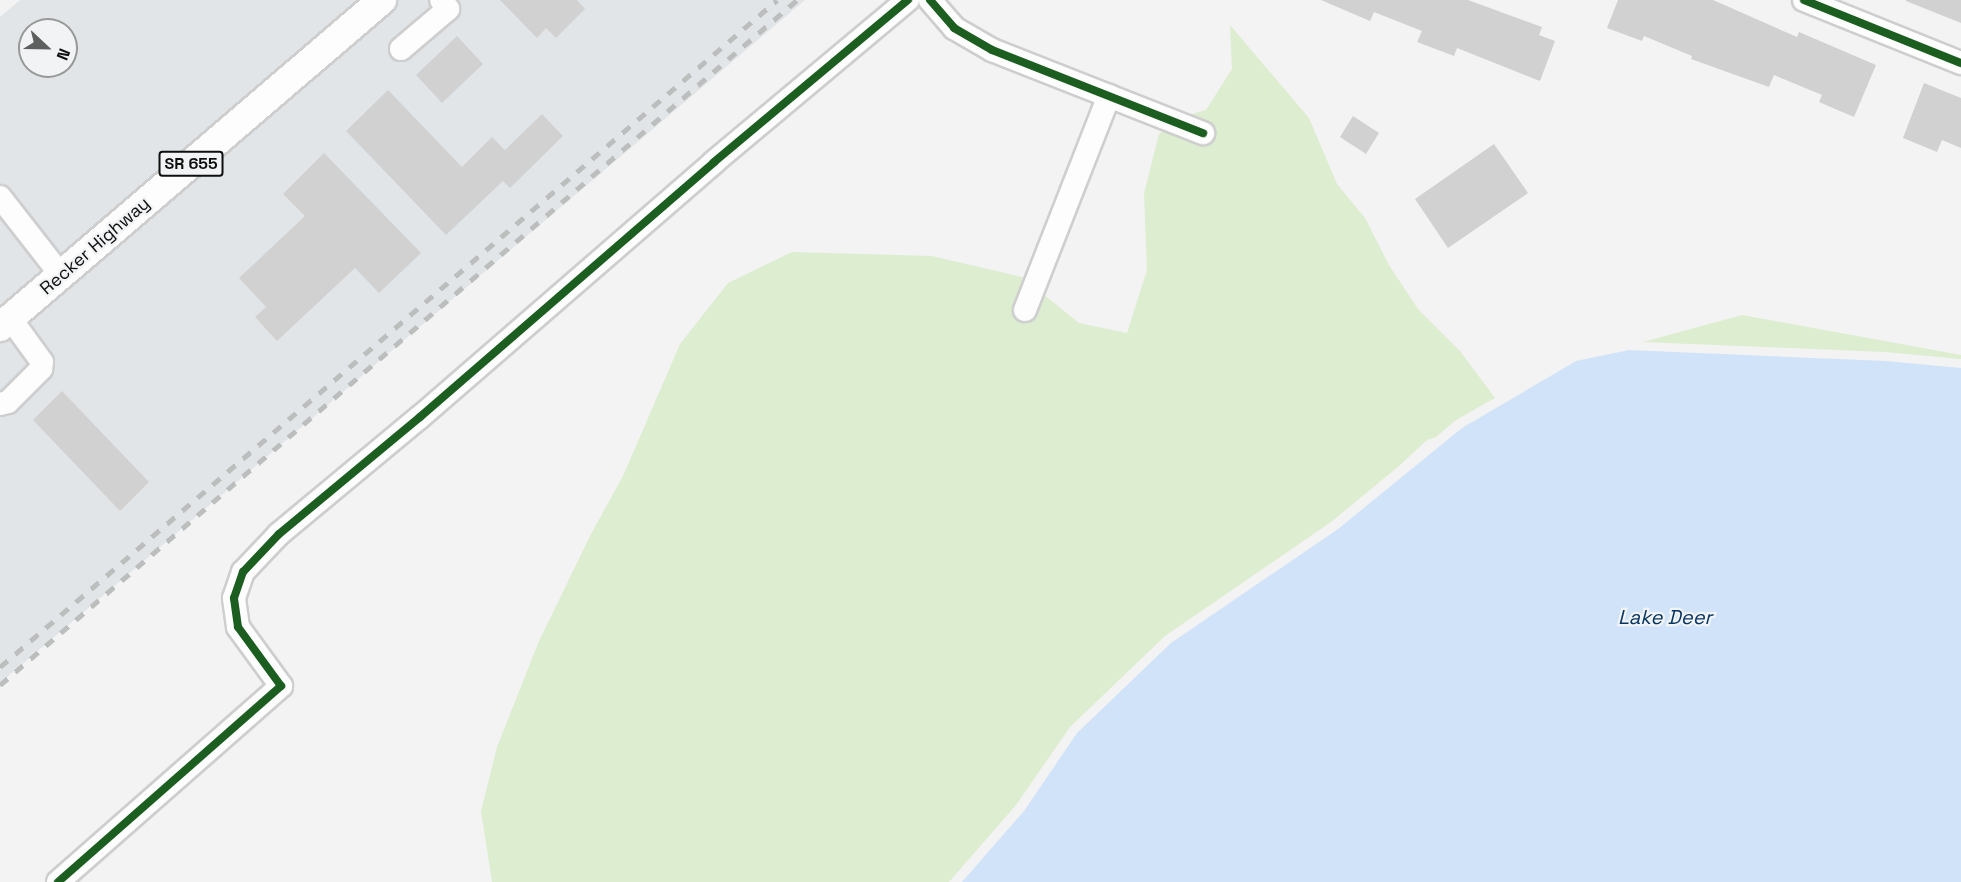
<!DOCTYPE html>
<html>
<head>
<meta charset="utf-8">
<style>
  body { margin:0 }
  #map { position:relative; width:1961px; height:882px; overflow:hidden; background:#f3f3f3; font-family:"Space Grotesk",sans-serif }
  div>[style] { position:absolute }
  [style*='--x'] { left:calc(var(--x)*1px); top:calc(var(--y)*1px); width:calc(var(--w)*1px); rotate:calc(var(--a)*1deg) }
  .built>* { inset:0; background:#e1e5e8 }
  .green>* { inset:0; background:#dcedd0 }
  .water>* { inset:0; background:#d1e3f8 }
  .building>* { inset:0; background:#d1d1d1 }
  .roads { filter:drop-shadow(2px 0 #cecece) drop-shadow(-2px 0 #cecece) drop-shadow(0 2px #cecece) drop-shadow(0 -2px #cecece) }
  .minor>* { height:22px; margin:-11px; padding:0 11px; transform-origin:11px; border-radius:11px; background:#fdfdfd }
  .major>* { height:28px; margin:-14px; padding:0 14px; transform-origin:14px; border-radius:14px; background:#fdfdfd }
  .rail>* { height:4.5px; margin-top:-2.25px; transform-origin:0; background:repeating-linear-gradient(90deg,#bcbdbd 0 10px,transparent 0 20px) }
  .cycleway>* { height:8px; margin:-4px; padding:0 4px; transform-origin:4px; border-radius:4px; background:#1b5e20 }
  span { translate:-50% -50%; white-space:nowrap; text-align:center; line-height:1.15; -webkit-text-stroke:4.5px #f2f3f4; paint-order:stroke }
  .shield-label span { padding:2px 4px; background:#f2f3f4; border:2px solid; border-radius:4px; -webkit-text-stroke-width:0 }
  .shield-label { font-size:16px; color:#0e0f0f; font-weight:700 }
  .street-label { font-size:18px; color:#0e0f0f }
  .water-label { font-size:20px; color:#073663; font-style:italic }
  .north { position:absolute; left:18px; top:18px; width:60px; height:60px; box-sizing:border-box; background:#f2f3f4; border:2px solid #979898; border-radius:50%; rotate:112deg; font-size:16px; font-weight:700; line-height:24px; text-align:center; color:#0e0f0f }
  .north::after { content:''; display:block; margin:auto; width:21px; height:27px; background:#5e5f5f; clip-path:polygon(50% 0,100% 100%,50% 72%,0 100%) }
</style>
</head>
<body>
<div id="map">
  <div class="built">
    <div style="clip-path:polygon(evenodd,20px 0,365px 0,0 313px,0 17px,20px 0,30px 30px,66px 30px,66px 66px,30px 66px,30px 30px)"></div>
    <div style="clip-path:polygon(399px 0,805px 0,0 683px,0 342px)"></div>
  </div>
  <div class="green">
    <div style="clip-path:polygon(1230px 25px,1309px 118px,1337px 184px,1365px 218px,1389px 265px,1418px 309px,1460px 351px,1495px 398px,1456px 420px,1436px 437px,1427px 440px,1399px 466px,1331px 522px,1165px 636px,1070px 727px,1016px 805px,949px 882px,492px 882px,481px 811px,497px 747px,539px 641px,591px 534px,623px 476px,680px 344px,728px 283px,792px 252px,932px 256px,1022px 277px,1079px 323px,1127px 333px,1147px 270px,1144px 194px,1159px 134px,1182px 117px,1206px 110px,1232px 69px)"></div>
    <div style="clip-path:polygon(1742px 315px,1961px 355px,1961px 359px,1885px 352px,1643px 342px)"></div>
  </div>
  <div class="water">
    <div style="clip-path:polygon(1629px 350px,1886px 361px,1961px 368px,1961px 882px,962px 882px,1024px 811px,1077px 733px,1171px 643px,1338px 529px,1462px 428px,1576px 361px)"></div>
  </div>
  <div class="building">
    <div style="clip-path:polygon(500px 0,577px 0,585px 9px,556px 38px,546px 28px,537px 38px)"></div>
    <div style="clip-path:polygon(1321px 0,1468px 0,1542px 27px,1539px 35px,1555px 41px,1540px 81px,1457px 48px,1454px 56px,1417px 42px,1422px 31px,1374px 12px,1370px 21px)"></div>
    <div style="clip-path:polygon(1618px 0,1713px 0,1797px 37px,1799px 32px,1876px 65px,1854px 117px,1819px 102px,1822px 95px,1774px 75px,1769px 87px,1691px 59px,1692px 56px,1644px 36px,1642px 41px,1607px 28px)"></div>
    <div style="clip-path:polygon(1906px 0,1961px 0,1961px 23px,1906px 1px)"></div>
    <div style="clip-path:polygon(457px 36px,483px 64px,442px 103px,416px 75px)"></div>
    <div style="clip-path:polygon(1924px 83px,1961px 98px,1961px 148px,1942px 140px,1937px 152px,1903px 138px)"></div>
    <div style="clip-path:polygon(388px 90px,462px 167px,492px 137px,505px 150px,542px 114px,563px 136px,510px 188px,503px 181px,446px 235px,346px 131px)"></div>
    <div style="clip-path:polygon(1353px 116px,1379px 133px,1366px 154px,1340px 137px)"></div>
    <div style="clip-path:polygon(1494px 144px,1528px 193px,1448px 248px,1415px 199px)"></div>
    <div style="clip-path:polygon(324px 153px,421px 253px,379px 293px,355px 268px,277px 341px,255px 317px,266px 307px,239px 278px,305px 216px,283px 194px)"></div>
    <div style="clip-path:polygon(62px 391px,149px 482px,120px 511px,33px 420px)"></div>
  </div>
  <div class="roads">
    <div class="minor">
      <div style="--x:930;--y:0;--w:37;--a:49"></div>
      <div style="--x:954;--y:28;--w:44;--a:30.1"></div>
      <div style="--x:992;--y:50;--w:227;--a:21.5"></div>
      <div style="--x:1804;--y:0;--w:169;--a:21.9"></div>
      <div style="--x:401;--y:49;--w:62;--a:-40.4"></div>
      <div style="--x:448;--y:9;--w:11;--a:-128"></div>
      <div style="--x:0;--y:197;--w:99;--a:52"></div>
      <div style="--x:1025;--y:310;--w:230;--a:-68.6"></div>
      <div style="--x:0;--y:404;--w:8;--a:-14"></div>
      <div style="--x:8;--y:402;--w:47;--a:-45"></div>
      <div style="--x:41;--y:369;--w:7;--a:-82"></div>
      <div style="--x:42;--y:362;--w:54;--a:-126"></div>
      <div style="--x:58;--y:882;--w:297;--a:-41.3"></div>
      <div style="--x:281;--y:686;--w:73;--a:-126.1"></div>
      <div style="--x:238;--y:627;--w:29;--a:-98"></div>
      <div style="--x:234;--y:598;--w:28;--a:-71"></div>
      <div style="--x:243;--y:572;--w:52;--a:-46.5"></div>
      <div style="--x:279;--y:534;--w:183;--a:-39.7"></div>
      <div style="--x:420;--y:417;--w:389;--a:-40.9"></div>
      <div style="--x:714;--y:162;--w:253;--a:-39.9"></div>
    </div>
    <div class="major">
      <div style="--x:0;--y:327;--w:503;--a:-40.56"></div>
    </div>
  </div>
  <div class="rail">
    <div style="--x:0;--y:667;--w:1024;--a:-40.64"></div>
    <div style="--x:0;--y:685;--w:1051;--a:-40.68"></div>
  </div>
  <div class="cycleway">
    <div style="--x:930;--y:0;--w:37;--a:49"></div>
    <div style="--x:954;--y:28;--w:44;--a:30.1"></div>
    <div style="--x:992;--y:50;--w:227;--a:21.5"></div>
    <div style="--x:1804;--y:0;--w:169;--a:21.9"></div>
    <div style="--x:58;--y:882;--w:297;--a:-41.3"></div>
    <div style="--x:281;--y:686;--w:73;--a:-126.1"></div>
    <div style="--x:238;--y:627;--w:29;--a:-98"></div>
    <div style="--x:234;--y:598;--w:28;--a:-71"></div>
    <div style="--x:243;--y:572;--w:52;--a:-46.5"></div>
    <div style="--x:279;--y:534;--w:183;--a:-39.7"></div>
    <div style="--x:420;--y:417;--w:389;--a:-40.9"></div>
    <div style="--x:714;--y:162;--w:253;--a:-39.9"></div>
  </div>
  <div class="shield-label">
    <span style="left:191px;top:164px">SR 655</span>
  </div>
  <div class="street-label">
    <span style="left:95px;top:246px;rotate:-41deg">Recker Highway</span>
  </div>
  <div class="water-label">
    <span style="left:1665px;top:617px">Lake Deer</span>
  </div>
  <div class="north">N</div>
</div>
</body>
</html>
